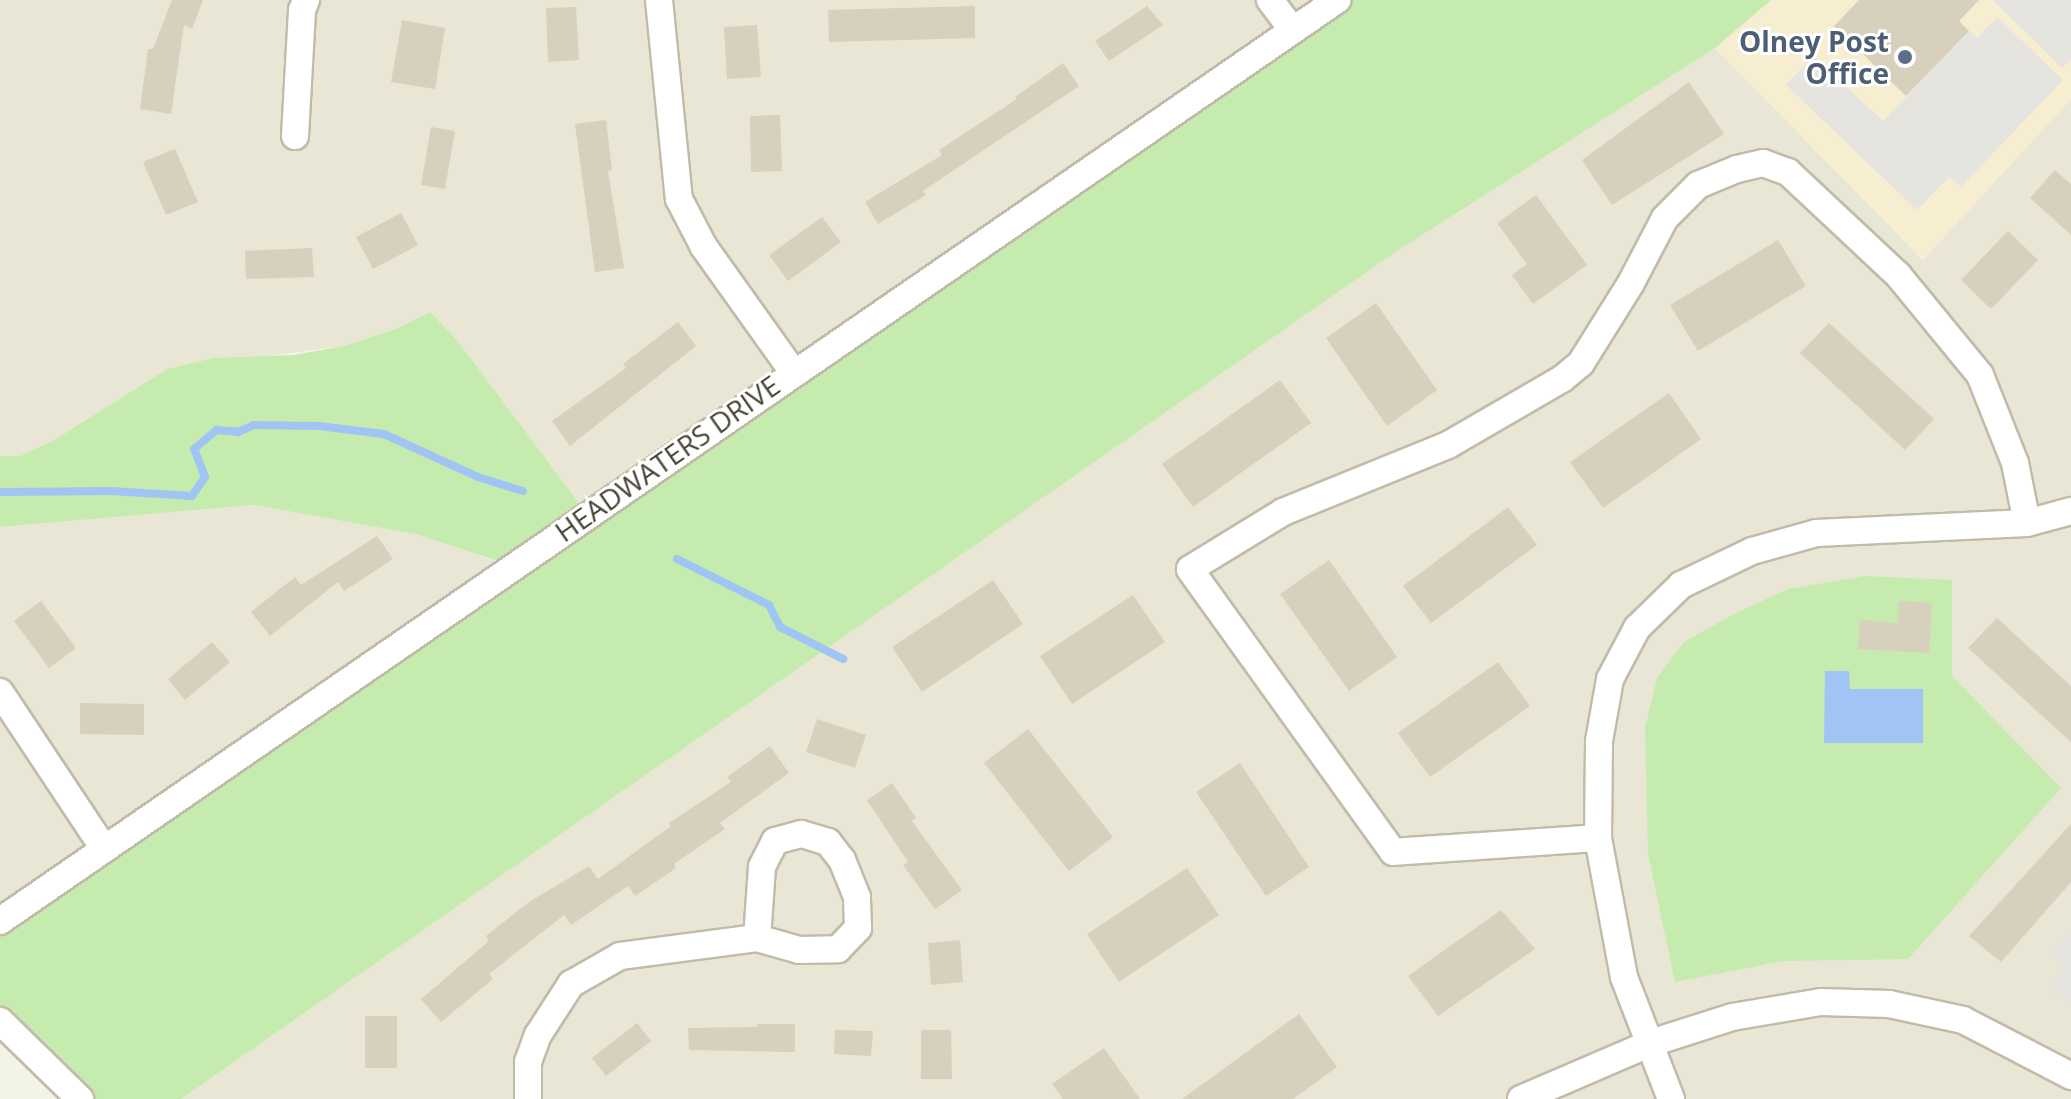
<!DOCTYPE html>
<html>
<head>
<meta charset="utf-8">
<style>
  body { margin:0 }
  #map { position:relative; width:2071px; height:1099px; overflow:hidden; background:#f4f3e7; font-family:"Open Sans",sans-serif }
  div>[style] { position:absolute }
  [style*='--x'] { left:calc(var(--x)*1px); top:calc(var(--y)*1px); width:calc(var(--w)*1px); rotate:calc(var(--a)*1deg) }
  .residential>* { inset:0; background:#e9e6d5 }
  .commercial>* { inset:0; background:#f7edd1 }
  .green>* { inset:0; background:#c6ebae }
  .parking>* { inset:0; background:#e5e4df }
  .water>* { inset:0; background:#a0c5f4 }
  .stream>* { height:8px; margin:-4px; padding:0 4px; transform-origin:4px; border-radius:4px; background:#a0c5f4 }
  .building>* { inset:0; background:#d7d0bc }
  .roads { filter:drop-shadow(2px 0 #c1bca9) drop-shadow(-2px 0 #c1bca9) drop-shadow(0 2px #c1bca9) drop-shadow(0 -2px #c1bca9) }
  .minor>* { height:26px; margin:-13px; padding:0 13px; transform-origin:13px; border-radius:13px; background:#fff }
  .dots>* { width:22px; height:22px; translate:-50% -50%; box-sizing:border-box; border:4px solid #fff; border-radius:50% }
  span { translate:-50% -50%; white-space:nowrap; text-align:center; line-height:1.15; -webkit-text-stroke:6px #fff; paint-order:stroke }
  .service-label { font-size:28px; color:#4e5e75; font-weight:700 }
  .right { translate:-100% -50%; text-align:right }
  .street-label { font-size:28px; color:#484436 }
</style>
</head>
<body>
<div id="map">
  <div class="residential">
    <div style="clip-path:polygon(0 0,1337px 0,586px 514px,457px 340px,430px 312px,398px 328px,344px 346px,167px 369px,54px 440px,20px 456px,0 456px)"></div>
    <div style="clip-path:polygon(1715px 48px,1923px 260px,2071px 99px,2071px 1099px,181px 1099px,1397px 251px)"></div>
    <div style="clip-path:polygon(254px 505px,415px 534px,511px 566px,0 921px,0 527px)"></div>
  </div>
  <div class="commercial">
    <div style="clip-path:polygon(1771px 0,2071px 0,2071px 99px,1923px 260px,1715px 48px)"></div>
  </div>
  <div class="green">
    <div style="clip-path:polygon(1337px 0,1771px 0,1715px 48px,1397px 251px,181px 1099px,80px 1099px,0 1021px,0 921px,510px 565px,415px 534px,254px 505px,0 527px,0 456px,20px 456px,54px 440px,167px 369px,214px 358px,294px 355px,344px 346px,398px 328px,430px 312px,457px 340px,587px 514px)"></div>
    <div style="clip-path:polygon(1865px 576px,1952px 580px,1952px 676px,2061px 788px,1908px 959px,1782px 961px,1675px 982px,1648px 854px,1645px 728px,1657px 678px,1684px 642px,1734px 614px,1788px 589px)"></div>
  </div>
  <div class="parking">
    <div style="clip-path:polygon(1993px 0,2071px 0,2071px 59px,2062px 68px)"></div>
    <div style="clip-path:polygon(1997px 17px,2063px 80px,1961px 187px,1949px 177px,1917px 210px,1786px 85px,1814px 56px,1883px 121px,1969px 31px,1977px 38px)"></div>
    <div style="clip-path:polygon(2071px 930px,2071px 1005px,2050px 988px,2065px 969px,2050px 953px)"></div>
  </div>
  <div class="water">
    <div style="clip-path:polygon(1825px 671px,1849px 671px,1850px 689px,1923px 689px,1923px 743px,1824px 743px)"></div>
  </div>
  <div class="stream">
    <div style="--x:0;--y:492;--w:111;--a:-0.5"></div>
    <div style="--x:111;--y:491;--w:81;--a:3.5"></div>
    <div style="--x:192;--y:496;--w:23;--a:-56"></div>
    <div style="--x:205;--y:477;--w:30;--a:-111"></div>
    <div style="--x:194;--y:449;--w:30;--a:-40"></div>
    <div style="--x:217;--y:430;--w:21;--a:5"></div>
    <div style="--x:238;--y:432;--w:17;--a:-24"></div>
    <div style="--x:254;--y:425;--w:65;--a:0.9"></div>
    <div style="--x:319;--y:426;--w:65;--a:7"></div>
    <div style="--x:384;--y:434;--w:103;--a:24.6"></div>
    <div style="--x:478;--y:477;--w:47;--a:17.3"></div>
    <div style="--x:677;--y:559;--w:103;--a:26.6"></div>
    <div style="--x:769;--y:605;--w:25;--a:63"></div>
    <div style="--x:780;--y:627;--w:71;--a:26.9"></div>
  </div>
  <div class="building">
    <div style="clip-path:polygon(172px 0,203px 0,192px 29px,184px 25px,171px 114px,140px 109px,148px 49px,153px 49px)"></div>
    <div style="clip-path:polygon(1859px 0,1979px 0,1959px 21px,1969px 31px,1906px 96px,1834px 26px)"></div>
    <div style="clip-path:polygon(975px 6px,975px 38px,829px 42px,828px 10px)"></div>
    <div style="clip-path:polygon(1147px 6px,1163px 25px,1109px 61px,1095px 41px)"></div>
    <div style="clip-path:polygon(576px 7px,579px 60px,548px 62px,546px 8px)"></div>
    <div style="clip-path:polygon(402px 20px,445px 28px,435px 89px,391px 82px)"></div>
    <div style="clip-path:polygon(757px 25px,761px 77px,727px 79px,724px 27px)"></div>
    <div style="clip-path:polygon(1063px 63px,1079px 86px,923px 191px,926px 195px,878px 224px,865px 202px,942px 155px,939px 150px,1017px 99px,1015px 97px)"></div>
    <div style="clip-path:polygon(1689px 82px,1724px 134px,1612px 205px,1582px 160px)"></div>
    <div style="clip-path:polygon(780px 115px,782px 171px,751px 172px,750px 116px)"></div>
    <div style="clip-path:polygon(606px 120px,612px 170px,608px 171px,624px 268px,595px 272px,575px 124px)"></div>
    <div style="clip-path:polygon(431px 127px,455px 131px,445px 189px,421px 185px)"></div>
    <div style="clip-path:polygon(175px 149px,198px 202px,166px 215px,143px 162px)"></div>
    <div style="clip-path:polygon(2055px 170px,2071px 184px,2071px 235px,2030px 198px)"></div>
    <div style="clip-path:polygon(1536px 195px,1587px 265px,1533px 304px,1512px 275px,1527px 264px,1497px 223px)"></div>
    <div style="clip-path:polygon(401px 213px,418px 245px,373px 269px,356px 237px)"></div>
    <div style="clip-path:polygon(822px 217px,841px 242px,788px 281px,769px 255px)"></div>
    <div style="clip-path:polygon(2008px 231px,2038px 260px,1991px 309px,1961px 280px)"></div>
    <div style="clip-path:polygon(1778px 240px,1806px 286px,1698px 351px,1670px 305px)"></div>
    <div style="clip-path:polygon(312px 248px,314px 277px,246px 279px,245px 251px)"></div>
    <div style="clip-path:polygon(1376px 303px,1437px 390px,1387px 426px,1326px 338px)"></div>
    <div style="clip-path:polygon(678px 322px,696px 346px,570px 446px,552px 421px,626px 368px,623px 364px)"></div>
    <div style="clip-path:polygon(1829px 323px,1934px 419px,1905px 450px,1800px 353px)"></div>
    <div style="clip-path:polygon(1280px 380px,1311px 423px,1193px 507px,1162px 464px)"></div>
    <div style="clip-path:polygon(1669px 393px,1701px 439px,1603px 508px,1570px 462px)"></div>
    <div style="clip-path:polygon(1508px 507px,1537px 545px,1431px 623px,1403px 586px)"></div>
    <div style="clip-path:polygon(377px 536px,393px 559px,344px 591px,338px 582px,270px 636px,251px 612px,295px 577px,301px 585px)"></div>
    <div style="clip-path:polygon(1329px 560px,1397px 657px,1349px 691px,1280px 594px)"></div>
    <div style="clip-path:polygon(993px 580px,1023px 624px,922px 692px,892px 647px)"></div>
    <div style="clip-path:polygon(1133px 595px,1165px 642px,1072px 704px,1040px 656px)"></div>
    <div style="clip-path:polygon(41px 601px,76px 648px,49px 668px,14px 621px)"></div>
    <div style="clip-path:polygon(1899px 601px,1932px 603px,1929px 653px,1858px 649px,1860px 620px,1898px 623px)"></div>
    <div style="clip-path:polygon(1997px 618px,2071px 686px,2071px 742px,1968px 648px)"></div>
    <div style="clip-path:polygon(212px 642px,230px 662px,185px 700px,168px 679px)"></div>
    <div style="clip-path:polygon(1498px 662px,1530px 706px,1430px 777px,1398px 733px)"></div>
    <div style="clip-path:polygon(80px 703px,144px 704px,144px 735px,80px 734px)"></div>
    <div style="clip-path:polygon(817px 719px,866px 735px,855px 768px,806px 752px)"></div>
    <div style="clip-path:polygon(1028px 729px,1113px 837px,1069px 871px,984px 763px)"></div>
    <div style="clip-path:polygon(770px 746px,789px 773px,720px 823px,725px 829px,674px 864px,676px 868px,635px 896px,628px 886px,571px 925px,564px 915px,489px 974px,493px 979px,441px 1022px,421px 999px,489px 941px,486px 936px,529px 902px,589px 866px,598px 879px,671px 826px,669px 823px,731px 782px,727px 777px)"></div>
    <div style="clip-path:polygon(1240px 763px,1309px 867px,1266px 896px,1196px 792px)"></div>
    <div style="clip-path:polygon(892px 783px,916px 818px,912px 821px,962px 890px,935px 909px,903px 865px,908px 862px,867px 800px)"></div>
    <div style="clip-path:polygon(2071px 824px,2071px 882px,2001px 962px,1969px 936px)"></div>
    <div style="clip-path:polygon(1187px 868px,1219px 915px,1119px 982px,1087px 934px)"></div>
    <div style="clip-path:polygon(1501px 910px,1535px 949px,1438px 1016px,1408px 976px)"></div>
    <div style="clip-path:polygon(960px 940px,963px 982px,931px 985px,928px 943px)"></div>
    <div style="clip-path:polygon(1299px 1014px,1337px 1067px,1293px 1099px,1182px 1099px)"></div>
    <div style="clip-path:polygon(365px 1016px,397px 1016px,397px 1068px,365px 1068px)"></div>
    <div style="clip-path:polygon(637px 1023px,651px 1041px,606px 1076px,592px 1058px)"></div>
    <div style="clip-path:polygon(757px 1024px,795px 1024px,795px 1052px,689px 1050px,688px 1028px,757px 1027px)"></div>
    <div style="clip-path:polygon(835px 1030px,873px 1031px,871px 1056px,834px 1054px)"></div>
    <div style="clip-path:polygon(921px 1030px,951px 1030px,952px 1079px,921px 1079px)"></div>
    <div style="clip-path:polygon(1104px 1048px,1140px 1099px,1063px 1099px,1052px 1084px)"></div>
  </div>
  <div class="roads">
    <div class="minor">
      <div style="--x:659;--y:0;--w:200;--a:84.3"></div>
      <div style="--x:679;--y:199;--w:54;--a:62.5"></div>
      <div style="--x:704;--y:247;--w:153;--a:54.5"></div>
      <div style="--x:1270;--y:0;--w:35;--a:53"></div>
      <div style="--x:295;--y:136;--w:126;--a:-86.8"></div>
      <div style="--x:302;--y:10;--w:11;--a:-68"></div>
      <div style="--x:0;--y:692;--w:186;--a:56.4"></div>
      <div style="--x:1598;--y:838;--w:205;--a:176.1"></div>
      <div style="--x:1393;--y:852;--w:348;--a:-125.7"></div>
      <div style="--x:1190;--y:569;--w:109;--a:-31.5"></div>
      <div style="--x:1283;--y:512;--w:178;--a:-22.1"></div>
      <div style="--x:1448;--y:445;--w:132;--a:-30.1"></div>
      <div style="--x:1562;--y:379;--w:25;--a:-40"></div>
      <div style="--x:1581;--y:363;--w:94;--a:-58"></div>
      <div style="--x:1631;--y:283;--w:73;--a:-62.4"></div>
      <div style="--x:1665;--y:218;--w:47;--a:-45"></div>
      <div style="--x:1698;--y:185;--w:42;--a:-22.3"></div>
      <div style="--x:1737;--y:169;--w:27;--a:-13"></div>
      <div style="--x:1763;--y:163;--w:27;--a:20"></div>
      <div style="--x:1788;--y:172;--w:151;--a:43.1"></div>
      <div style="--x:1898;--y:275;--w:129;--a:50.6"></div>
      <div style="--x:1980;--y:375;--w:95;--a:68.3"></div>
      <div style="--x:2015;--y:463;--w:61;--a:78.7"></div>
      <div style="--x:0;--y:921;--w:1624;--a:-34.56"></div>
      <div style="--x:0;--y:1021;--w:112;--a:44.3"></div>
      <div style="--x:528;--y:1099;--w:37;--a:-90"></div>
      <div style="--x:528;--y:1062;--w:29;--a:-70"></div>
      <div style="--x:538;--y:1035;--w:61;--a:-57.1"></div>
      <div style="--x:571;--y:984;--w:56;--a:-29.7"></div>
      <div style="--x:620;--y:956;--w:138;--a:-7.5"></div>
      <div style="--x:757;--y:938;--w:44;--a:15.9"></div>
      <div style="--x:799;--y:950;--w:39;--a:-1"></div>
      <div style="--x:838;--y:949;--w:29;--a:-46"></div>
      <div style="--x:858;--y:928;--w:31;--a:-92"></div>
      <div style="--x:857;--y:897;--w:40;--a:-112"></div>
      <div style="--x:842;--y:860;--w:23;--a:-128"></div>
      <div style="--x:828;--y:842;--w:28;--a:-163"></div>
      <div style="--x:801;--y:834;--w:27;--a:165"></div>
      <div style="--x:775;--y:841;--w:29;--a:117"></div>
      <div style="--x:762;--y:867;--w:71;--a:94"></div>
      <div style="--x:1521;--y:1099;--w:142;--a:-23.3"></div>
      <div style="--x:1651;--y:1043;--w:85;--a:-17.8"></div>
      <div style="--x:1732;--y:1017;--w:90;--a:-9.6"></div>
      <div style="--x:1821;--y:1002;--w:68;--a:1.7"></div>
      <div style="--x:1889;--y:1004;--w:76;--a:12.2"></div>
      <div style="--x:1963;--y:1020;--w:122;--a:27.4"></div>
      <div style="--x:1671;--y:1099;--w:131;--a:-111.1"></div>
      <div style="--x:1624;--y:977;--w:141;--a:-100.6"></div>
      <div style="--x:1598;--y:838;--w:97;--a:-89.4"></div>
      <div style="--x:1599;--y:741;--w:63;--a:-79.9"></div>
      <div style="--x:1610;--y:679;--w:58;--a:-62.1"></div>
      <div style="--x:1637;--y:628;--w:62;--a:-44.3"></div>
      <div style="--x:1681;--y:585;--w:79;--a:-25.6"></div>
      <div style="--x:1752;--y:551;--w:66;--a:-15.7"></div>
      <div style="--x:1816;--y:533;--w:211;--a:-2.7"></div>
      <div style="--x:2027;--y:523;--w:46;--a:-15.3"></div>
    </div>
  </div>
  <div class="dots">
    <div style="left:1905px;top:57px;background:#5c6f8a"></div>
  </div>
  <div class="service-label">
    <span class="right" style="left:1889px;top:57px">Olney Post<br>Office</span>
  </div>
  <div class="street-label">
    <span style="left:667px;top:458px;rotate:-35deg">HEADWATERS DRIVE</span>
  </div>
</div>
</body>
</html>
